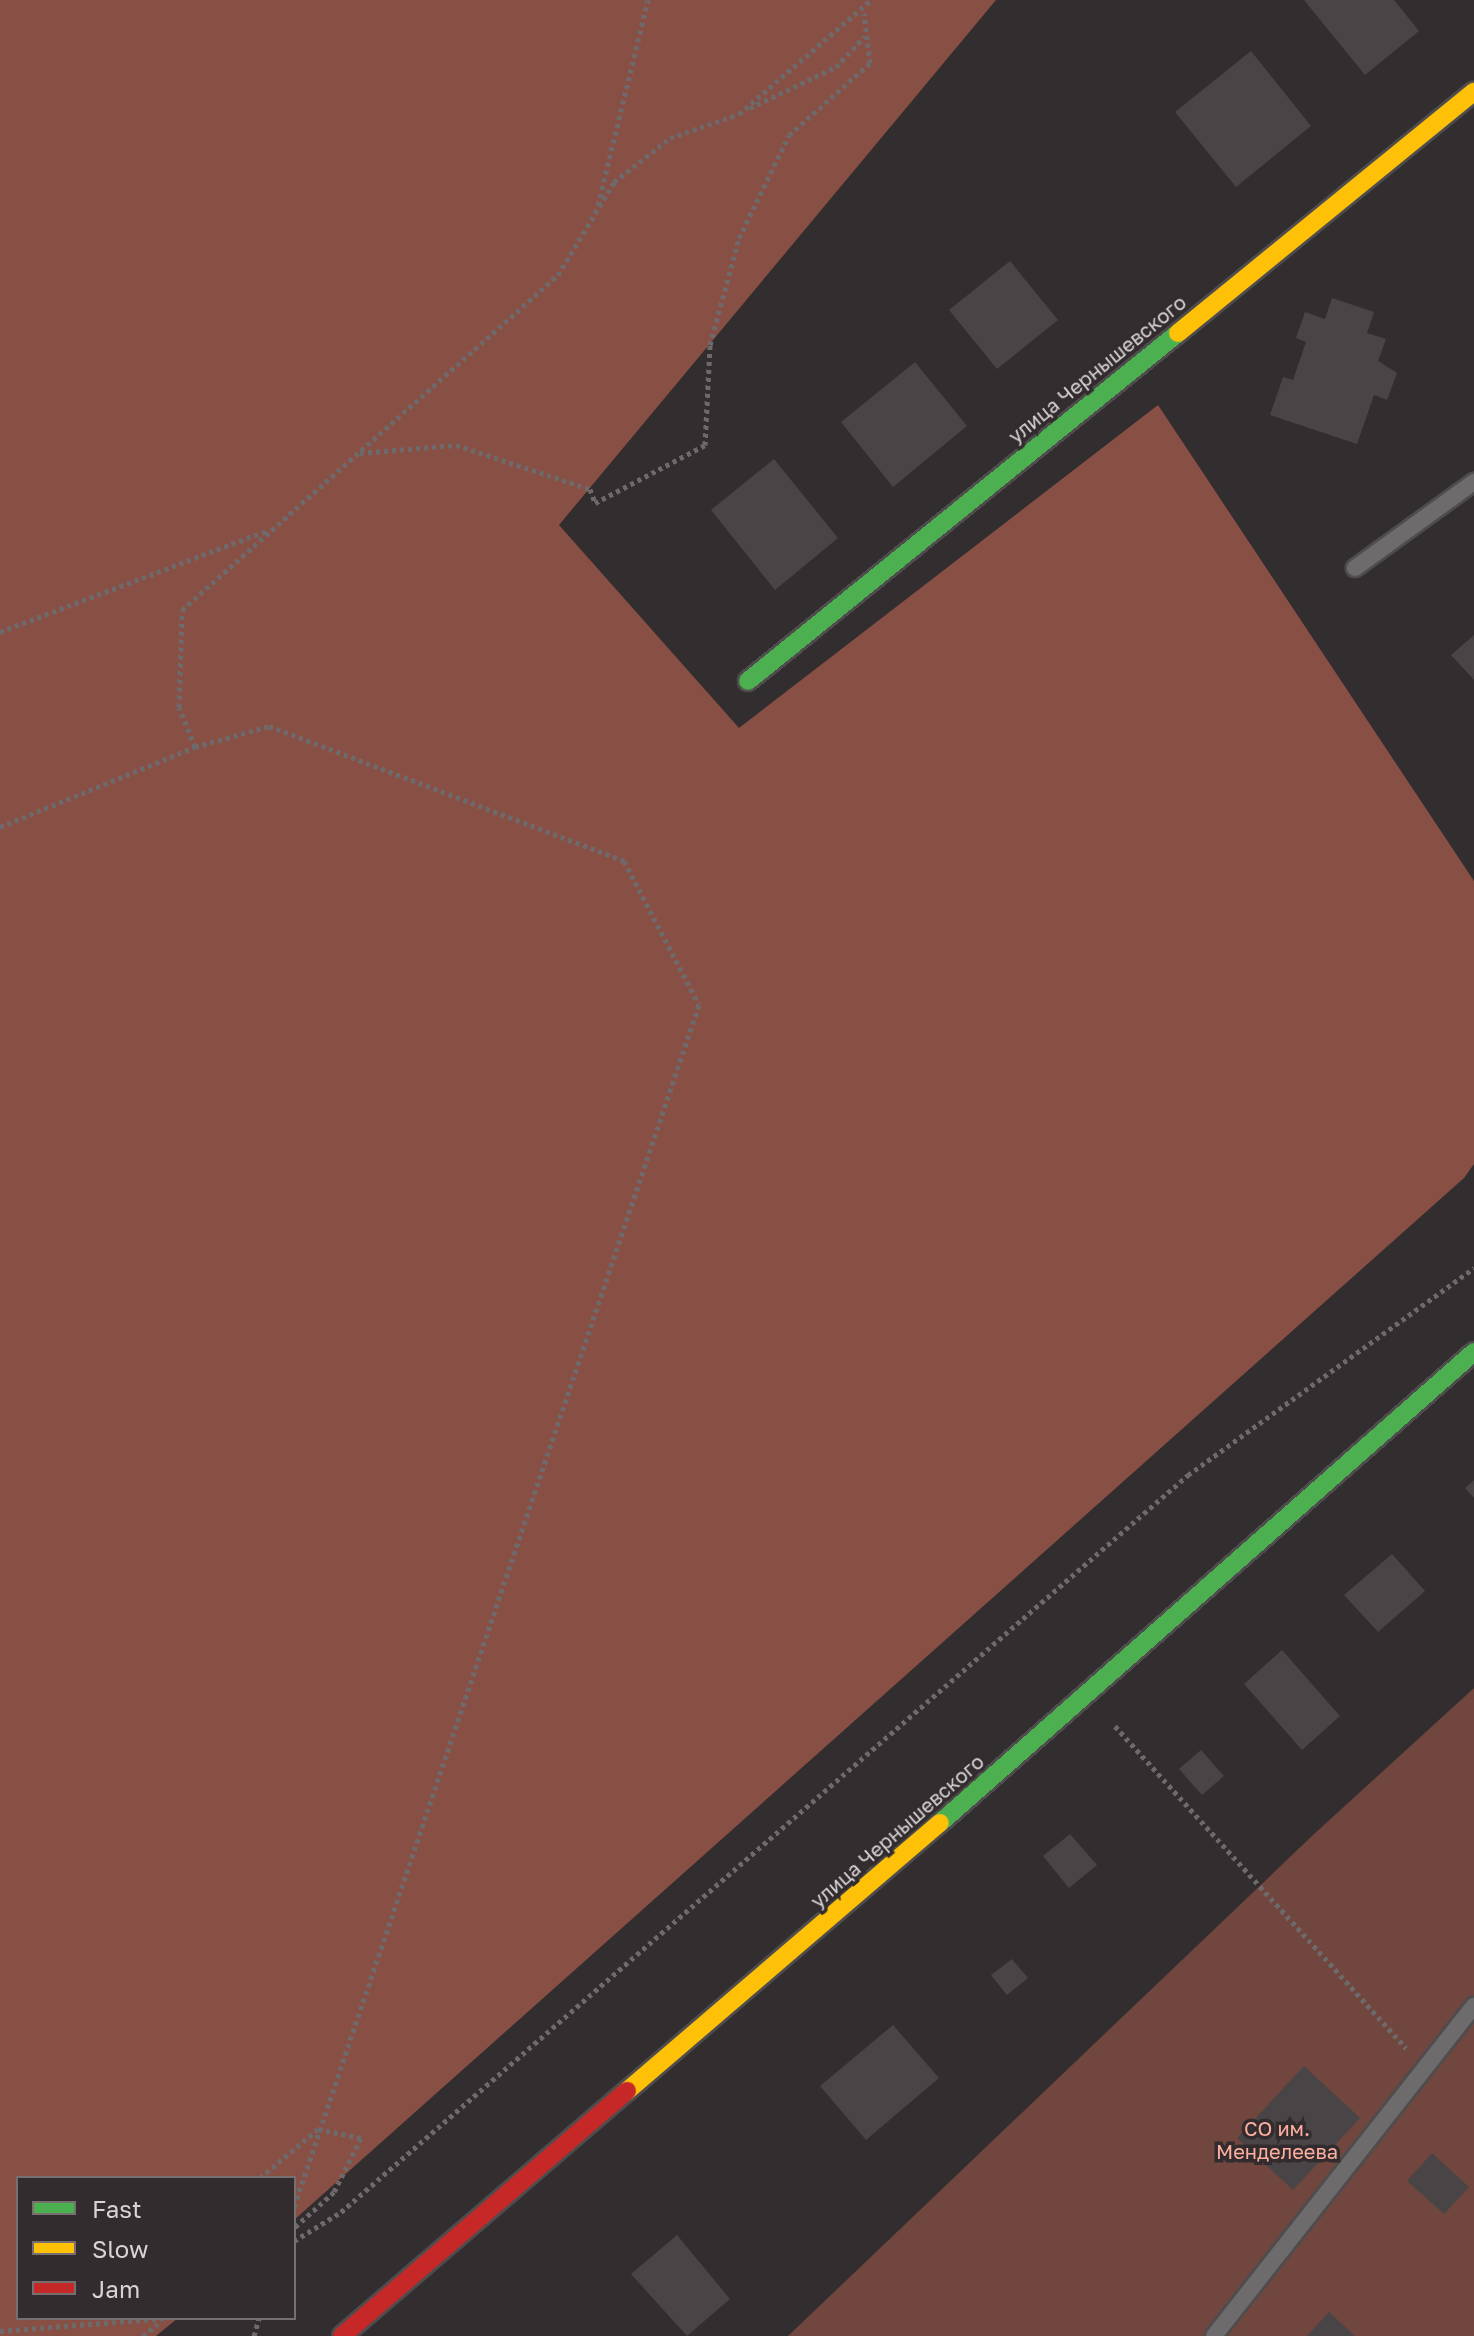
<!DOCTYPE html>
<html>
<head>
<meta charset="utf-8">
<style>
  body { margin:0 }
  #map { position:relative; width:1474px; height:2336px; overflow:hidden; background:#322d2f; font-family:"Golos Text",sans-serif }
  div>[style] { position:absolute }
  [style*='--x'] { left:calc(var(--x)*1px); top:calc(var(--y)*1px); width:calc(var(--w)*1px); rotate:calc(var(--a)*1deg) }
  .green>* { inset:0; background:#70463e }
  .forest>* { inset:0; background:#884f45 }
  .building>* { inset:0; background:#494546 }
  .path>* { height:5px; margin-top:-2.5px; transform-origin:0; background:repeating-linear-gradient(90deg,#6e6a6b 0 4px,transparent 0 8px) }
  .roads { filter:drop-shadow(2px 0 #4f4c4d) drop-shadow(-2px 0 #4f4c4d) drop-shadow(0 2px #4f4c4d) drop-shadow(0 -2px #4f4c4d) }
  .lane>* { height:16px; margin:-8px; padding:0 8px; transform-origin:8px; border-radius:8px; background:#6e6b6c }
  .fast>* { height:18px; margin:-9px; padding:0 9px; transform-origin:9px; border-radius:9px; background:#4caf50 }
  .slow>* { height:18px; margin:-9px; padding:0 9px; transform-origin:9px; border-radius:9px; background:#ffc107 }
  .jam>* { height:18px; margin:-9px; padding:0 9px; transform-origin:9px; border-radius:9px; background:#c62828 }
  span { translate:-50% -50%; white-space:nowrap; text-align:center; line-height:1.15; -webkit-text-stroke:7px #332c2f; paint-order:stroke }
  .street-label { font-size:20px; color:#d8d4d6 }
  .park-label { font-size:20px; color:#fdaf9f }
  .legend { position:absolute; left:16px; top:2176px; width:280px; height:144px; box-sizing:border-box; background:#332c2f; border:2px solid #756f72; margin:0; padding:10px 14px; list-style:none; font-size:24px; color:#d8d4d6 }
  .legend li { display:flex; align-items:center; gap:16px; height:40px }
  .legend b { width:40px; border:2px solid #756f72 }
</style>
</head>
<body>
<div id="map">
  <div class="green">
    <div style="clip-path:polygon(1474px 1688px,1474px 2336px,788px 2336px,1313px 1835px)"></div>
  </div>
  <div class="forest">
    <div style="clip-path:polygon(0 0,996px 0,559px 525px,739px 728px,1158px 405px,1474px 881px,1474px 1164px,1464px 1178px,294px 2220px,294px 2178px,18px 2178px,18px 2318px,178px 2318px,156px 2336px,0 2336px)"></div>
  </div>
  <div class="building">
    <div style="clip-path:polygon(1304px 0,1394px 0,1419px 31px,1365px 75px)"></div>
    <div style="clip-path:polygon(1251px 51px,1311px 126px,1236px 187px,1175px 112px)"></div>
    <div style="clip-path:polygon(1010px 261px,1058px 320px,997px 369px,949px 310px)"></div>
    <div style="clip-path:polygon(1332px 298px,1374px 312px,1367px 333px,1386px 339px,1378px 361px,1397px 373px,1387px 400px,1374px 395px,1357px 444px,1270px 415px,1283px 377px,1293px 380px,1306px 342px,1296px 338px,1305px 312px,1325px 319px)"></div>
    <div style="clip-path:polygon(915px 362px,967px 426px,893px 487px,841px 422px)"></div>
    <div style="clip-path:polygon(774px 459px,838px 538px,775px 590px,711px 510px)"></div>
    <div style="clip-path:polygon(1474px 635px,1474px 680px,1451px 655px)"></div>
    <div style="clip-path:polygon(1474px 1480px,1474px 1498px,1465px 1488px)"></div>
    <div style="clip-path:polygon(1392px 1554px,1425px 1591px,1378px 1632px,1344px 1595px)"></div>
    <div style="clip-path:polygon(1282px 1650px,1340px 1716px,1302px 1750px,1244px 1684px)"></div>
    <div style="clip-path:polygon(1201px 1750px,1224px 1776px,1202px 1795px,1179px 1769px)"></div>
    <div style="clip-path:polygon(1070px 1834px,1097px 1865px,1069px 1888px,1043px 1856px)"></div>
    <div style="clip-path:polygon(1012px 1959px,1028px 1978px,1007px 1995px,991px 1975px)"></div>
    <div style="clip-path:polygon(893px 2025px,939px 2078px,866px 2140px,820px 2086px)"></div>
    <div style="clip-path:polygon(1304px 2066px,1360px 2118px,1293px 2190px,1237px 2138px)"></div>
    <div style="clip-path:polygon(1432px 2153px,1469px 2187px,1444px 2214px,1407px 2181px)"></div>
    <div style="clip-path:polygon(677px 2235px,730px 2299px,687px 2336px,631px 2274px)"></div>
    <div style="clip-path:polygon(1329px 2312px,1355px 2336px,1307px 2336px)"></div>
  </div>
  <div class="path">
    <div style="--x:750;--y:108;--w:95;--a:-25.5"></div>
    <div style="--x:836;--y:67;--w:42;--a:-46.9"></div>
    <div style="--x:598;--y:205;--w:211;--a:-76.3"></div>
    <div style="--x:360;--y:453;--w:96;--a:-4.8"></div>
    <div style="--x:456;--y:445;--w:141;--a:18.2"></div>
    <div style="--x:590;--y:489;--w:15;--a:70"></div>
    <div style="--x:595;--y:503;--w:124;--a:-27.8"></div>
    <div style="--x:705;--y:445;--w:100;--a:-87.1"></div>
    <div style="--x:710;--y:345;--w:111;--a:-74.8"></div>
    <div style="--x:739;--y:238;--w:114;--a:-64.1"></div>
    <div style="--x:789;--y:135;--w:108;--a:-41.6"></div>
    <div style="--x:870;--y:63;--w:50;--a:-96.8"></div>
    <div style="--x:0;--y:632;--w:288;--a:-20.8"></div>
    <div style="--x:195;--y:747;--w:43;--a:-111.8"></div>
    <div style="--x:179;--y:707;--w:97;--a:-88.2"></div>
    <div style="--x:182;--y:610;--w:504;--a:-41.7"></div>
    <div style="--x:558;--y:275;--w:109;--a:-58.9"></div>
    <div style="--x:614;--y:182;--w:71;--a:-38.2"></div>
    <div style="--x:670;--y:138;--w:73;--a:-19.2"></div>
    <div style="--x:739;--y:114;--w:174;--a:-40.8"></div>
    <div style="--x:0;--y:827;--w:211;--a:-22.3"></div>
    <div style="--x:195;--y:747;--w:77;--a:-15.8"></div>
    <div style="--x:269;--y:726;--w:380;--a:20.8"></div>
    <div style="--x:624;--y:861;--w:162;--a:62.5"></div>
    <div style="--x:699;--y:1005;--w:1268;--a:108.62"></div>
    <div style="--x:1115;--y:1726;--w:434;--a:47.9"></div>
    <div style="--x:260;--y:2178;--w:76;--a:-40.2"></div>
    <div style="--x:318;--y:2129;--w:44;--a:11.8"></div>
    <div style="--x:361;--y:2138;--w:60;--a:116.6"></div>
    <div style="--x:334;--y:2192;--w:54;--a:138"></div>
    <div style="--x:294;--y:2241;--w:55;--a:-31.7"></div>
    <div style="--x:341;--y:2212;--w:1123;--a:-41.03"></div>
    <div style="--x:1188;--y:1475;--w:353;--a:-35.9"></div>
    <div style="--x:0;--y:2331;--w:167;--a:-4.5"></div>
    <div style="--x:143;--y:2336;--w:19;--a:-39"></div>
    <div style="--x:254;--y:2336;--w:19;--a:-74"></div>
  </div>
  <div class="roads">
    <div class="lane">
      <div style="--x:1355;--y:568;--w:147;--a:-35.9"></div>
      <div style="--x:1214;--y:2336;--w:420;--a:-51.8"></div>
    </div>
    <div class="fast">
      <div style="--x:748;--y:681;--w:553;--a:-38.98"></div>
      <div style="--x:940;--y:1823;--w:712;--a:-41.41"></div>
    </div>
    <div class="slow">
      <div style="--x:1178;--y:333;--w:382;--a:-39.2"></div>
      <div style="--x:627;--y:2091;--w:412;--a:-40.6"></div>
    </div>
    <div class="jam">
      <div style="--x:342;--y:2336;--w:376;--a:-40.7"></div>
    </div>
  </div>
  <div class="street-label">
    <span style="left:1097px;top:369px;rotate:-39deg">улица Чернышевского</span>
    <span style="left:897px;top:1831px;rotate:-41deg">улица Чернышевского</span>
  </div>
  <div class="park-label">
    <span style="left:1277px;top:2140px">СО им.<br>Менделеева</span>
  </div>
  <ul class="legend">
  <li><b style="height:10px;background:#4caf50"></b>Fast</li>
  <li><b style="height:10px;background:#ffc107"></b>Slow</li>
  <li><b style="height:10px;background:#c62828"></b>Jam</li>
  </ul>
</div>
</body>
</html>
